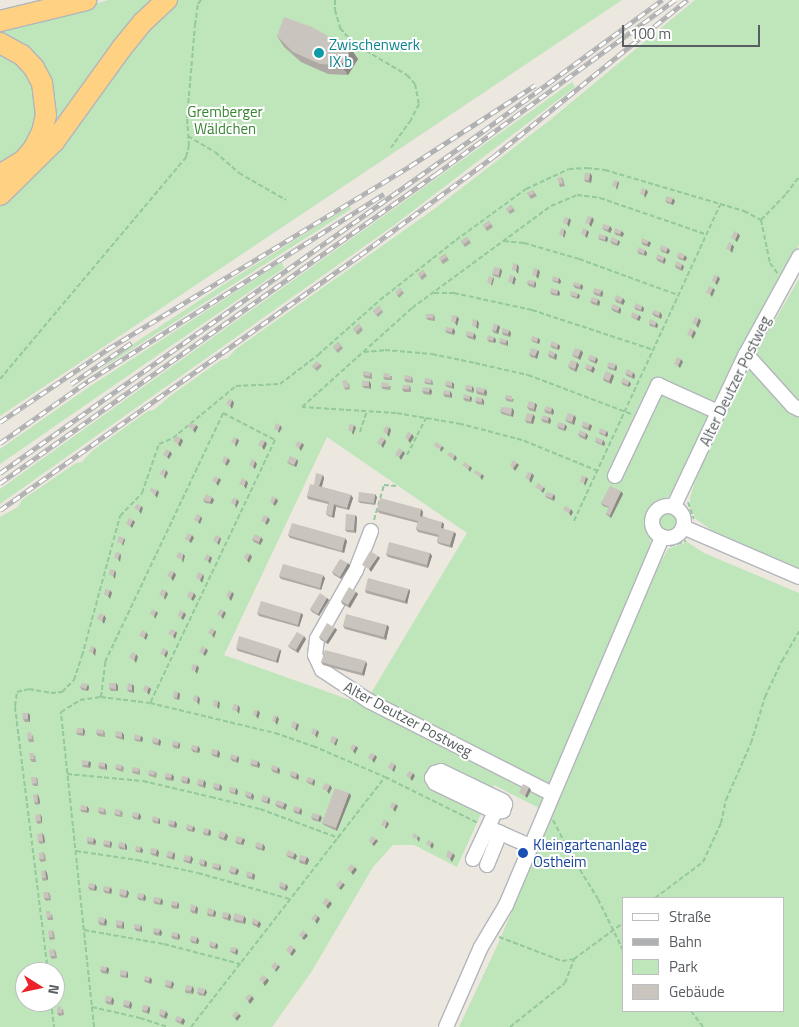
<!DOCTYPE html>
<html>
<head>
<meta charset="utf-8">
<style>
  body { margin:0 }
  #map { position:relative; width:799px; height:1027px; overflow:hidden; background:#ece7df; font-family:"Titillium Web",sans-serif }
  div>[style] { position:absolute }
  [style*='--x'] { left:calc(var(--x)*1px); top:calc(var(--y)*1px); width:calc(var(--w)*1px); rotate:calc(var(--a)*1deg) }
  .green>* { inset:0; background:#bfe5ba }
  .round { border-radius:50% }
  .path>* { height:2px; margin-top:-1px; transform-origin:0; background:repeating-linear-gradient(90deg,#94c89d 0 5px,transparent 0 7.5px) }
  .roads { filter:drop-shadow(1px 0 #b2b6bb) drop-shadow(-1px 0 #b2b6bb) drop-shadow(0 1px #b2b6bb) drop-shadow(0 -1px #b2b6bb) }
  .minor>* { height:14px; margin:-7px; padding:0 7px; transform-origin:7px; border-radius:7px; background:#fff }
  .minor>.ring { margin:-7px; padding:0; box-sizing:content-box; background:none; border:14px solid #fff; border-radius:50% }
  .highway>* { height:20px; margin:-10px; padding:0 10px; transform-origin:10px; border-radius:10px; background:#ffd183 }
  .rail>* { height:4.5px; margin-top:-2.25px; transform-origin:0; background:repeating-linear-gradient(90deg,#fff 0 8px,#afb0b1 0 16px); box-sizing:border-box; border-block:1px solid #afb0b1 }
  .wall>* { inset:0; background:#aea9a3 }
  .shaded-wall>* { inset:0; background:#8d8985 }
  .building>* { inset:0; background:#cac4be }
  .dots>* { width:14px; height:14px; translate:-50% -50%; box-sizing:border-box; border:2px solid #fff; border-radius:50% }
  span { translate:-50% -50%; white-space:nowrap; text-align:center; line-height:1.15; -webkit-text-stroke:4px #fff; paint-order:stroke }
  .culture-label { font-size:15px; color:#0d838f }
  .left { translate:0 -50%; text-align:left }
  .park-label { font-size:15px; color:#388632 }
  .street-label { font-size:15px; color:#585d61 }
  .transit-label { font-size:15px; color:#164399 }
  .legend { position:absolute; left:622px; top:897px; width:162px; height:115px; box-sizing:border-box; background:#fff; border:1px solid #bcbec0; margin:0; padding:6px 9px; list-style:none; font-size:15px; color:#585d61 }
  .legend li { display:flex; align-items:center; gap:10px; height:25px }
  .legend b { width:25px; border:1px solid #bcbec0 }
  .north { position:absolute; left:15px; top:962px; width:50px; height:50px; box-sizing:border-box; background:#fff; border:1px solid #bcbec0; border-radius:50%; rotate:100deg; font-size:14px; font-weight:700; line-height:20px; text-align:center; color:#585d61 }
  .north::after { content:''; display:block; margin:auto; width:18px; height:22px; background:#ee232a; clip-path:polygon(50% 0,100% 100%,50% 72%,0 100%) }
  .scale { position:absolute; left:622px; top:25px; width:138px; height:22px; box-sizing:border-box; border:2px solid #585d61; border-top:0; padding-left:6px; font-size:15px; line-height:18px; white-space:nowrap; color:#585d61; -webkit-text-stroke:4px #fff; paint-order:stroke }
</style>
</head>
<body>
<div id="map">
  <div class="green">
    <div style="clip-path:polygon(108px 0,161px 0,70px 116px,10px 174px,49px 98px,0 38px,0 27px,74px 11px)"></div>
    <div style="clip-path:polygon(173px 0,622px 0,0 416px,0 203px,127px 51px)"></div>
    <div style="clip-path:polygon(evenodd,695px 0,799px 0,799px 245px,739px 352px,682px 479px,674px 493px,668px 498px,654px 503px,649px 512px,646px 521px,651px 537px,650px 546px,644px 566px,539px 808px,494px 785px,457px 867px,414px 845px,393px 845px,373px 867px,312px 971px,272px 1027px,0 1027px,0 517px,18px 507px,22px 500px,76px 463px,82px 462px,92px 451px,148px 411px,154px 410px,170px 396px,221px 360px,228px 358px,236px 349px,433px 210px,550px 120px,695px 0,327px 437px,467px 533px,364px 705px,224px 655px,327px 437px,695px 0,25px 972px,55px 972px,55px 1002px,25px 1002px,25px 972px)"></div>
    <div style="clip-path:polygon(0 51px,28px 73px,38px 102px,36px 128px,16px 157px,0 166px)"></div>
    <div style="clip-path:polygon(572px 82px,575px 87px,393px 226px,0 504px,0 489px)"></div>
    <div style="clip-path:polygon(350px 206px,351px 209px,98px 371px,133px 344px,229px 281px)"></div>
    <div style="clip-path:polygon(282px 262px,284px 268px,0 464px,0 449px,92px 385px)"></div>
    <div style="clip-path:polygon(799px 279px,799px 571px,721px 537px,696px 519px,690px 507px,690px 498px,697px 475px,752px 359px)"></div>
    <div class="round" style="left:658px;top:510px;width:22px;height:22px"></div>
    <div style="clip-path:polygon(evenodd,687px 542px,704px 553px,799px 593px,799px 1027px,459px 1027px,498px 944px,653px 576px,668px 549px,687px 542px,623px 898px,783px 898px,783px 1011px,623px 1011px,623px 898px)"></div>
  </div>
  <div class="path">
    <div style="--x:335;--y:0;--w:10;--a:90"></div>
    <div style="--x:335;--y:10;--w:19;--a:74"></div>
    <div style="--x:340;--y:28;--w:20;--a:49"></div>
    <div style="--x:353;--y:43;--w:63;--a:30.7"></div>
    <div style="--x:407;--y:75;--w:12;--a:48"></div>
    <div style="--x:415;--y:84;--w:20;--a:79"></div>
    <div style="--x:419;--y:104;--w:18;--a:117"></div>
    <div style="--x:411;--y:120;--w:34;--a:126"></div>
    <div style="--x:188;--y:136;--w:31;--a:31"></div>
    <div style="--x:215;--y:152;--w:32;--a:41"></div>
    <div style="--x:239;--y:173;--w:54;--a:29.9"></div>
    <div style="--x:761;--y:220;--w:36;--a:-46"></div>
    <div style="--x:786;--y:194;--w:21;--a:-53"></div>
    <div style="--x:504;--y:241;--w:20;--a:6"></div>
    <div style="--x:524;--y:243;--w:57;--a:16.2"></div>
    <div style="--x:579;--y:259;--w:105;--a:20"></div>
    <div style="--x:434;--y:293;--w:20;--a:0"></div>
    <div style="--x:454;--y:293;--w:80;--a:12.3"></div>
    <div style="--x:532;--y:310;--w:128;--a:18.2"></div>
    <div style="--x:364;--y:352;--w:21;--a:-5"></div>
    <div style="--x:385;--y:350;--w:47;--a:4.9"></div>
    <div style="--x:432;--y:354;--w:44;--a:11.8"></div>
    <div style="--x:475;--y:363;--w:54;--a:12.8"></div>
    <div style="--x:528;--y:375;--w:110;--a:20.7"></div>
    <div style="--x:0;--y:379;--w:290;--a:-50"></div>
    <div style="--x:186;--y:157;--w:11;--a:-75"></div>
    <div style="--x:189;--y:146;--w:28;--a:-94"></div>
    <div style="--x:187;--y:118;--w:93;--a:-85.1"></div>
    <div style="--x:195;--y:25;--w:21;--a:-82"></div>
    <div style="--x:198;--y:4;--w:5;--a:-53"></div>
    <div style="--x:360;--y:432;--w:22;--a:-72"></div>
    <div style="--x:407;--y:455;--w:42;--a:-62.8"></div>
    <div style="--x:598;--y:471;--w:82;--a:-157.8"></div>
    <div style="--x:522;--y:440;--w:63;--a:-165.3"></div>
    <div style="--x:461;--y:424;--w:66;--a:-170.4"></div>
    <div style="--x:396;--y:413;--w:94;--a:-176.3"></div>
    <div style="--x:302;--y:407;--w:148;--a:-42"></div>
    <div style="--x:412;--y:308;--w:172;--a:-36.3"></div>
    <div style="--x:551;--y:206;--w:28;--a:-23"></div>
    <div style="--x:577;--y:195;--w:23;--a:7"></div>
    <div style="--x:600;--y:198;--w:111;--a:18.9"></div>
    <div style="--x:688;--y:502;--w:18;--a:71"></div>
    <div style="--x:374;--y:520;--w:36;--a:-74"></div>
    <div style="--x:384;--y:485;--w:14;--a:4"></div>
    <div style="--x:574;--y:521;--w:348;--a:-65.2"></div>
    <div style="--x:670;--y:546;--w:17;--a:-17"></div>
    <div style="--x:101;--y:697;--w:35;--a:-83"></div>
    <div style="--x:105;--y:662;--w:276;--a:-64.6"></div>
    <div style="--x:223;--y:413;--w:59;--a:27.4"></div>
    <div style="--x:275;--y:440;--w:291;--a:115.4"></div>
    <div style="--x:67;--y:774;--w:76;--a:5.3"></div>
    <div style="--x:143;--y:781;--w:70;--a:13.2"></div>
    <div style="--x:211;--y:797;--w:50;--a:13.8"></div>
    <div style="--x:260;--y:809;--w:84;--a:20.2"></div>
    <div style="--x:553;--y:820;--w:42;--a:62.8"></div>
    <div style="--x:572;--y:857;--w:49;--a:58.2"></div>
    <div style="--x:598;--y:899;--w:57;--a:63.9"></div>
    <div style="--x:76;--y:851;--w:62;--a:8.4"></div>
    <div style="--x:137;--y:860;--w:62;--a:12"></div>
    <div style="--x:198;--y:873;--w:96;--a:15.8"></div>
    <div style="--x:655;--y:898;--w:60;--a:-36.9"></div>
    <div style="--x:703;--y:862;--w:43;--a:-65.2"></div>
    <div style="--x:721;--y:823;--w:24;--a:-78"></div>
    <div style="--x:726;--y:800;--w:62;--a:-66.3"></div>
    <div style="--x:751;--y:743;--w:48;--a:-73.1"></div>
    <div style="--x:765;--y:697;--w:40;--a:-65"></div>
    <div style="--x:782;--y:661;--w:34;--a:-60"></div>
    <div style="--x:84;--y:930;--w:81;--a:9.9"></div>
    <div style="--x:164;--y:944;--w:79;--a:14.7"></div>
    <div style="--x:499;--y:937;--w:67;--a:20.9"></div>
    <div style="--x:562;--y:961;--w:12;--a:-9"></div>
    <div style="--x:574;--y:959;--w:61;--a:-36.3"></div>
    <div style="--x:48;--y:972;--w:268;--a:-97.1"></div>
    <div style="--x:15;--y:706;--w:14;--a:-82"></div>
    <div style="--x:17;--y:692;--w:12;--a:-14"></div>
    <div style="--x:29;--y:689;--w:22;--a:10"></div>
    <div style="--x:51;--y:693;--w:11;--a:-5"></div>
    <div style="--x:62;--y:692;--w:17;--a:-45"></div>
    <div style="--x:74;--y:680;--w:25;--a:-72"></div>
    <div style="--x:82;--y:656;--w:145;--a:-74.8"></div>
    <div style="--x:120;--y:516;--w:32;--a:-46"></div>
    <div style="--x:142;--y:493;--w:52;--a:-70.9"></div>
    <div style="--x:159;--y:444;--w:15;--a:-23"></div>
    <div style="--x:173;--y:438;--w:82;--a:-39.5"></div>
    <div style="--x:236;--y:386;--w:44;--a:-2.6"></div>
    <div style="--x:280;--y:384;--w:48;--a:-37.3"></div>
    <div style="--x:318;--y:355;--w:83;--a:-41.6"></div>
    <div style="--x:380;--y:300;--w:97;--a:-38.3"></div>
    <div style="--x:456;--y:240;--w:87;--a:-36.1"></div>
    <div style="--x:526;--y:189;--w:47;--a:-24.9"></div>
    <div style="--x:569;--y:169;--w:18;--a:-3"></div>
    <div style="--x:587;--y:168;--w:18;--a:6"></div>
    <div style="--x:605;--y:170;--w:145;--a:16.4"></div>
    <div style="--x:744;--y:211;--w:19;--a:28"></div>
    <div style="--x:761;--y:220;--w:44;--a:78.2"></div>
    <div style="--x:770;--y:263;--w:14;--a:54"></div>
    <div style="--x:51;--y:1002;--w:25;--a:83"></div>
    <div style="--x:92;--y:1007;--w:49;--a:12.9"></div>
    <div style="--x:140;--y:1018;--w:29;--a:18"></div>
    <div style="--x:691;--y:1011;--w:20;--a:53"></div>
    <div style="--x:94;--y:1027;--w:317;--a:-96"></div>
    <div style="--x:61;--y:712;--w:22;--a:-32"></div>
    <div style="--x:80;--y:700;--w:21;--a:-8"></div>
    <div style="--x:101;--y:697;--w:49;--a:7"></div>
    <div style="--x:150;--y:703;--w:129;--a:13.5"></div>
    <div style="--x:275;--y:733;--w:40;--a:18.9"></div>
    <div style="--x:313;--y:746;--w:78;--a:23.3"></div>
    <div style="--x:385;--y:777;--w:104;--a:26.3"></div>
    <div style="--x:191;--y:1027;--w:316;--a:-52.2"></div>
    <div style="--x:510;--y:1027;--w:70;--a:-38.7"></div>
    <div style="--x:565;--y:983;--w:26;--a:-69"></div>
  </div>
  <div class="roads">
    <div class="minor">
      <div style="--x:746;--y:354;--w:70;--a:47.9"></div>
      <div style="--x:793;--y:406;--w:7;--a:27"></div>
      <div style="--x:615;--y:476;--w:101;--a:-64.7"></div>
      <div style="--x:658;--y:385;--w:66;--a:24.2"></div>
      <div class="ring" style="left:652px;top:506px;width:18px;height:18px"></div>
      <div style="--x:674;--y:506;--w:168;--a:-64.7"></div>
      <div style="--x:746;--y:354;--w:111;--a:-61.3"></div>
      <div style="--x:683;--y:527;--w:126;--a:23.3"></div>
      <div style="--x:371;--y:531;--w:42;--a:111"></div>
      <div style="--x:356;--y:570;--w:79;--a:119.5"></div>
      <div style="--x:317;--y:639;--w:16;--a:97"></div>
      <div style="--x:315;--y:655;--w:17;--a:65"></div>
      <div style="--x:322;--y:670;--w:56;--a:33.4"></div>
      <div style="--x:369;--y:701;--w:205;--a:26.9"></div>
      <div style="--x:489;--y:828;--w:45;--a:23.7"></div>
      <div style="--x:473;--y:859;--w:52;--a:-64.9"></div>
      <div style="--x:495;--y:812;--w:67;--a:-154.2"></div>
      <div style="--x:435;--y:783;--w:6;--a:-121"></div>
      <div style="--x:432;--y:778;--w:6;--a:-59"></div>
      <div style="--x:435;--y:773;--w:6;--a:-18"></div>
      <div style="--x:441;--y:771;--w:69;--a:25.8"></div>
      <div style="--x:503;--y:801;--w:4;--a:56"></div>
      <div style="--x:505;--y:804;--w:7;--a:106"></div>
      <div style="--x:503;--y:811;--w:8;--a:173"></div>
      <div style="--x:487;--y:865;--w:35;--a:-68"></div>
      <div style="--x:446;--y:1027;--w:87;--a:-66.4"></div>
      <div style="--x:481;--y:947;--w:49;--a:-59.2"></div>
      <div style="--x:506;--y:905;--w:400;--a:-67"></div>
    </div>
    <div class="highway">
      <div style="--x:0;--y:21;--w:89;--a:-13.7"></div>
      <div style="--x:0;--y:43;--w:25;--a:29"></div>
      <div style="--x:22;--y:55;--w:18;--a:47"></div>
      <div style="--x:34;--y:68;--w:17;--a:62"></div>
      <div style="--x:42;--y:83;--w:32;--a:83"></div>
      <div style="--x:46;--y:115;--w:17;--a:103"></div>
      <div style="--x:42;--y:132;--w:18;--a:117"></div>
      <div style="--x:34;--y:148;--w:16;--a:130"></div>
      <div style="--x:24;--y:160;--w:28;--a:148"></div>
      <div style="--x:0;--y:195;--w:76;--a:-44.5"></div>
      <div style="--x:54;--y:142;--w:115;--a:-54.2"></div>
      <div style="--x:121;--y:49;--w:35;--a:-51"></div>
      <div style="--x:143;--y:22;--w:33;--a:-43"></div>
    </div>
  </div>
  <div class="rail">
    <div style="--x:71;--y:384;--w:73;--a:-34.3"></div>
    <div style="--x:0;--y:422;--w:130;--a:-34.1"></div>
    <div style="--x:108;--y:349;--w:353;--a:-31.2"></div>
    <div style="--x:410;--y:166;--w:149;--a:-32.9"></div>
    <div style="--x:0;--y:443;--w:108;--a:-35.2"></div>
    <div style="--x:88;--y:381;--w:350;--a:-32.3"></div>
    <div style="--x:0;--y:473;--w:592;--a:-35.3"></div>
    <div style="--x:483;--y:131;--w:222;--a:-36.2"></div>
    <div style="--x:0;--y:483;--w:534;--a:-35.33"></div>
    <div style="--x:436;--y:174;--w:296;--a:-36.1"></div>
    <div style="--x:0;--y:510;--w:441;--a:-35.3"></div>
    <div style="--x:360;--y:255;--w:165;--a:-36.4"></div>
    <div style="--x:493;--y:157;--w:250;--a:-39"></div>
  </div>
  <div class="wall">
    <div style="clip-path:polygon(277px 36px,351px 49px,358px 59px,348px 75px,328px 74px,301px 62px,284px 47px)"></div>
    <div style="clip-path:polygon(592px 176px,591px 183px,586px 182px,584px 180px)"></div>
    <div style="clip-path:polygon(561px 177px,563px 179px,565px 186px,560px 187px,559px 184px)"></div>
    <div style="clip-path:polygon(533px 190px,537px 196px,531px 199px,527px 193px)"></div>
    <div style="clip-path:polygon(665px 200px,675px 201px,673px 205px,667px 203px)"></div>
    <div style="clip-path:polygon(511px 205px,515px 211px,510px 214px,506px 209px)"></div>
    <div style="clip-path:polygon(489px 221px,493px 227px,487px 231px,483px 225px)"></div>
    <div style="clip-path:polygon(602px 228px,612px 229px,610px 233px,604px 230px)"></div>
    <div style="clip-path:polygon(622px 231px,624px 234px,622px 237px,616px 235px,614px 232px)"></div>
    <div style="clip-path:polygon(606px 236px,608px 238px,607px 242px,600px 240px,598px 238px)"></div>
    <div style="clip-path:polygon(467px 237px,471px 243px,465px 247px,461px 241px)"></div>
    <div style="clip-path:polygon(618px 240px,620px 242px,618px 246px,612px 244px,610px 241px)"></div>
    <div style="clip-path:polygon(641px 242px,651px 243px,649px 247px,643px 245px)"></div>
    <div style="clip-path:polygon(668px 248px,670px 251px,668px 254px,662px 252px,660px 249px)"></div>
    <div style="clip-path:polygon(645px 250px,647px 253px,646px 256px,639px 254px,637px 251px)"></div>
    <div style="clip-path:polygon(445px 254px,449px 260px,443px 264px,439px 258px)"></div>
    <div style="clip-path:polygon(677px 256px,687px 258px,685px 261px,679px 259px)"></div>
    <div style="clip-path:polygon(656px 258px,666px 260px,664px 264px,658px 261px)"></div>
    <div style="clip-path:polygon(675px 265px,684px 267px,682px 271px,676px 268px)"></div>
    <div style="clip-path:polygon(423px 270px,427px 276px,422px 280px,418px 274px)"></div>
    <div style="clip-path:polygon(502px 271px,500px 278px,494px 276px,492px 274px)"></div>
    <div style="clip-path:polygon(559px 278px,561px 281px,560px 284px,554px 282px,552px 280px)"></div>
    <div style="clip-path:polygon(535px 281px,536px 284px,535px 288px,529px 286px,527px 283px)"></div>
    <div style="clip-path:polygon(581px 284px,583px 286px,582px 290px,575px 288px,573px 285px)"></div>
    <div style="clip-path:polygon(400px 288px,404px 293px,399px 298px,397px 295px)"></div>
    <div style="clip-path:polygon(558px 290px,560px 293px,559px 296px,552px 295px,550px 292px)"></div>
    <div style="clip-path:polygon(602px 290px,603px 293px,602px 297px,595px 295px,593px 292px)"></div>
    <div style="clip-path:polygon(570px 295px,580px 296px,578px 299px,572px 297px)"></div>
    <div style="clip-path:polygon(615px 299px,625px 301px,623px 305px,616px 302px)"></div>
    <div style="clip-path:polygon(590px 301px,600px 302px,599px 306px,592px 304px)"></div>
    <div style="clip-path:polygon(379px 306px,383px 312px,378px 317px,373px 311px)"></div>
    <div style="clip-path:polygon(620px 307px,621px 310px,620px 314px,613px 311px,611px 308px)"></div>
    <div style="clip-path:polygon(634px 307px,644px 308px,643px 312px,636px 310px)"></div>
    <div style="clip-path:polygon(660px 312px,662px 315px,661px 319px,654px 316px,652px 313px)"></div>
    <div style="clip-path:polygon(433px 314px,435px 317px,435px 321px,428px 320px,426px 318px)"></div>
    <div style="clip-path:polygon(631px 316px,641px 317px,639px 321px,633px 318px)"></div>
    <div style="clip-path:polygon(649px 323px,658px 325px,657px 328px,650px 326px)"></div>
    <div style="clip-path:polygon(359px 324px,363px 330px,358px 335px,353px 329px)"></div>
    <div style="clip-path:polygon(498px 325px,500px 327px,498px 334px,494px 333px,492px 330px)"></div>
    <div style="clip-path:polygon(453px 328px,455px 331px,454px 335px,447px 333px,445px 331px)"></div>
    <div style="clip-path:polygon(502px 332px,511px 333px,510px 337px,503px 335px)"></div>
    <div style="clip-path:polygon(466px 335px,476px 336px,475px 340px,468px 338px)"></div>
    <div style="clip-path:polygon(538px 338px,540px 340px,539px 344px,533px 342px,531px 340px)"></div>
    <div style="clip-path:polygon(487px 339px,496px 340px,495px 343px,489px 342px)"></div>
    <div style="clip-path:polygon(507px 340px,508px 342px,508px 346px,501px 344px,499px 342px)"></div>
    <div style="clip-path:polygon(338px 342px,343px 348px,338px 353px,333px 347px)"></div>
    <div style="clip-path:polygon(550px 345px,560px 346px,559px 350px,552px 348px)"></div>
    <div style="clip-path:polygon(538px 350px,539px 352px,537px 359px,531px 357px,529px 354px)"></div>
    <div style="clip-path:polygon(581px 350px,583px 353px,580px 360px,574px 357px,572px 355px)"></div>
    <div style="clip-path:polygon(548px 354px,557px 355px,556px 360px,549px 357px)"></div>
    <div style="clip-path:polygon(588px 359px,598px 360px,596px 364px,590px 361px)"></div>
    <div style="clip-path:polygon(577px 362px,579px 365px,576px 372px,570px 369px,568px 366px)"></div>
    <div style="clip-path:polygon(320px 364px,322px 366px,317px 371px,312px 366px)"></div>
    <div style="clip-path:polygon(593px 366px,595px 369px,593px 373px,587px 370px,585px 368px)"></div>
    <div style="clip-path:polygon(607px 366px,617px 367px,616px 371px,609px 369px)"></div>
    <div style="clip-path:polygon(370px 372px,372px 374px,372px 379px,365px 378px,363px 375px)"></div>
    <div style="clip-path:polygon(625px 373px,635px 375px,634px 379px,627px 376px)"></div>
    <div style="clip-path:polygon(612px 374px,614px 376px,611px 384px,604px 381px,603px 378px)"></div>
    <div style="clip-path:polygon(392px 376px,392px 380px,385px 380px,383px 377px)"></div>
    <div style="clip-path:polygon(411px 376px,413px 379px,413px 383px,406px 382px,404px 379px)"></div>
    <div style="clip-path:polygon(431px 379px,433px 382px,433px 385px,426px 384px,424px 382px)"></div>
    <div style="clip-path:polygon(369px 381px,371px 384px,371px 389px,364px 388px,362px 386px)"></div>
    <div style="clip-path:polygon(621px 382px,631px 384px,629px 387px,623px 385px)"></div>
    <div style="clip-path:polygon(349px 383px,350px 389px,346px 390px,344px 388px)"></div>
    <div style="clip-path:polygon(454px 384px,454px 389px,447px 387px,445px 385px)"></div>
    <div style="clip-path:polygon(409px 385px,411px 388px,411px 392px,404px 392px,402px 389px)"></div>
    <div style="clip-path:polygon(391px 386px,390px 390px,383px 389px,381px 387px)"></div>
    <div style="clip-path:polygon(465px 389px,474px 389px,473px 393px,467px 391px)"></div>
    <div style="clip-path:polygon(485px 389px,487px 392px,486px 396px,477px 394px,476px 391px)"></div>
    <div style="clip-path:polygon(422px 391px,432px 391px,431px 395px,424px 394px)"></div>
    <div style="clip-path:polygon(443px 394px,452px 394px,452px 398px,445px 397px)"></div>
    <div style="clip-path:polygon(470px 396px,472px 398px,471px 402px,465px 401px,463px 398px)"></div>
    <div style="clip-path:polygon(505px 398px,514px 399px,513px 402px,507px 401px)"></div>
    <div style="clip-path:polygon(475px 401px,484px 401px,484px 405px,477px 404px)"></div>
    <div style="clip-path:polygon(535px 403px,537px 405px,535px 412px,529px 410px,527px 407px)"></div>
    <div style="clip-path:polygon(512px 408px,514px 411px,513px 417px,502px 414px,500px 411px)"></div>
    <div style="clip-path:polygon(552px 408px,554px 411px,553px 415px,546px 413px,544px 410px)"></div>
    <div style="clip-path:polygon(574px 415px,576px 418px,574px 425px,567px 422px,565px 420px)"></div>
    <div style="clip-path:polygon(535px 417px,533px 424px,527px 423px,525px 420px)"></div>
    <div style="clip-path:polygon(549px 417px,551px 420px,550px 424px,543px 422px,541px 419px)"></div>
    <div style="clip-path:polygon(590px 424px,592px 426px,590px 431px,583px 428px,582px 426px)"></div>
    <div style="clip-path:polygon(557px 426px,567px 427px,565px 431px,559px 429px)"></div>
    <div style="clip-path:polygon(607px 431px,608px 434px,607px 437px,600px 434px,599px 432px)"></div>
    <div style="clip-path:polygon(586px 433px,588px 436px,586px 440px,580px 437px,578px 434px)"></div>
    <div style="clip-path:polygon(603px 440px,605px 443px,604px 446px,597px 443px,595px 441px)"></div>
    <div style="clip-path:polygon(297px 459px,298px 462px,296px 467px,289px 464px,287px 462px)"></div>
    <div style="clip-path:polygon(323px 475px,324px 478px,322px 487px,351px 495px,353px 498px,349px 510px,336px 507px,334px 518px,328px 516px,326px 514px,328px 504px,308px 499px,307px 496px,314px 485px)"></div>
    <div style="clip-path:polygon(554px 494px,555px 497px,554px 501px,547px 498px,545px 496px)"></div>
    <div style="clip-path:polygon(623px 494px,611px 518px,608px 516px,606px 514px,609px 508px,603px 506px,601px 503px)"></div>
    <div style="clip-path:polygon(377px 497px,375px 505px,360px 503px,358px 501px)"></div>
    <div style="clip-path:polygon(203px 500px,214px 500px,212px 504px,205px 503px)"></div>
    <div style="clip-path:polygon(421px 509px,423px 512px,422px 516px,444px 524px,443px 529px,454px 532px,456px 534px,452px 548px,439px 544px,437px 542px,438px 537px,418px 532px,416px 529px,418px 523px,379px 513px,377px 510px)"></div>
    <div style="clip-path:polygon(357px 517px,356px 533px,347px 532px,345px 530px)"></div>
    <div style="clip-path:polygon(288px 535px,347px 541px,344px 553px,290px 538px)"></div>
    <div style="clip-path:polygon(252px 539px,263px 540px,260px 545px,254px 542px)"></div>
    <div style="clip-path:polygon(430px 553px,432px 556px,428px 568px,388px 557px,386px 554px)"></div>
    <div style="clip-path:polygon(348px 563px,350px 566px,341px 579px,334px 575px,332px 572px)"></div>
    <div style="clip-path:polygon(279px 576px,325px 578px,321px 590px,281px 579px)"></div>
    <div style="clip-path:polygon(409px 589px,410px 591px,407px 604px,366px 593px,365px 590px)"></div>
    <div style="clip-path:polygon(356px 592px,358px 594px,350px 608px,342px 604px,341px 601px)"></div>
    <div style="clip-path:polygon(327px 598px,329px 600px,319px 616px,312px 612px,310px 609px)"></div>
    <div style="clip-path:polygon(257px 613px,301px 613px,303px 615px,299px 627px,259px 616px)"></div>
    <div style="clip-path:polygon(387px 625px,389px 627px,386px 640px,345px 629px,343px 626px)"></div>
    <div style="clip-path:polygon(335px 628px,337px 630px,328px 644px,321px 640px,319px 637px)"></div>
    <div style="clip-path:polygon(306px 639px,298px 653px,290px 648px,288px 646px)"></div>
    <div style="clip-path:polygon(236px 648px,281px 651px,278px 663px,238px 651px)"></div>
    <div style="clip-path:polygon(321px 662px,367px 664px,364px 676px,323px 665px)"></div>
    <div style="clip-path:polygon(116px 683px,118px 686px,118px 691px,111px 691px,109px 688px)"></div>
    <div style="clip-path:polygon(134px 686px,134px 693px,129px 692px,127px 690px)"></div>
    <div style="clip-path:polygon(80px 687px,89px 687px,88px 691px,82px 690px)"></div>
    <div style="clip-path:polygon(180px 694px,179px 700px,175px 699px,173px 697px)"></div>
    <div style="clip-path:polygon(30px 715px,30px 722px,25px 722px,23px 719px)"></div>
    <div style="clip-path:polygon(83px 728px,85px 731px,84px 736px,78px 735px,76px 733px)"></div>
    <div style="clip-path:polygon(103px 730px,105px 733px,105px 737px,98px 736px,96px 733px)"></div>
    <div style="clip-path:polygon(33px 735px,34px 742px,29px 742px,28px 739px)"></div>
    <div style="clip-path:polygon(124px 735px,124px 740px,117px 738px,115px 736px)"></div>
    <div style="clip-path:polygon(141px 736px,143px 738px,142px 742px,136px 741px,134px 739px)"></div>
    <div style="clip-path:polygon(161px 741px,160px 746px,154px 744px,152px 742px)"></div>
    <div style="clip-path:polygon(179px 742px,180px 745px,179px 749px,174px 748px,172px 745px)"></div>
    <div style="clip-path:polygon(198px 746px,200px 749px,199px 753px,193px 752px,191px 749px)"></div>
    <div style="clip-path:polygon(218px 750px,220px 753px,219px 758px,213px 756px,211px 754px)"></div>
    <div style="clip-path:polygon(35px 755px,36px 762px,32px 762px,30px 759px)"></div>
    <div style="clip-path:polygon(238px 756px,239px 758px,238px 763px,232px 761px,230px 758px)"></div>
    <div style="clip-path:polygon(89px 761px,91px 763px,90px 768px,83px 767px,82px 765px)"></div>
    <div style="clip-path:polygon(258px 761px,260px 764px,259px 768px,252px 766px,250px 764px)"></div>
    <div style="clip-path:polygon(107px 765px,107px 770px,100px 769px,98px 766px)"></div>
    <div style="clip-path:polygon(122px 765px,124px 768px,123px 772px,117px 770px,115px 768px)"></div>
    <div style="clip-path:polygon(278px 767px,280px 770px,279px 774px,273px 772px,271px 769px)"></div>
    <div style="clip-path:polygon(139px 768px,140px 771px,140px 775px,133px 773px,132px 771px)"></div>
    <div style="clip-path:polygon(155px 771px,157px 774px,156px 778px,150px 776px,148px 774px)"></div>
    <div style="clip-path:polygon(297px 773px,299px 776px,298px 780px,292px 778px,290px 775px)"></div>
    <div style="clip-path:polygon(172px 774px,174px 777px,173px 781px,166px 780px,165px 777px)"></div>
    <div style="clip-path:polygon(36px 777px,38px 779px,38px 786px,34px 786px,32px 784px)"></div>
    <div style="clip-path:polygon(314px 779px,315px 781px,314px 786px,308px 783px,306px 781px)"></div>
    <div style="clip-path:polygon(181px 780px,190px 780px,189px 784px,183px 783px)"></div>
    <div style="clip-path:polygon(204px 780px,206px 783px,205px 788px,199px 786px,197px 784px)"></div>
    <div style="clip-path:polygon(220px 784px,222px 787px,221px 791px,215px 790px,213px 787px)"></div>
    <div style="clip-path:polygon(236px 788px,238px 791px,237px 795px,231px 793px,229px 791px)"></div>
    <div style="clip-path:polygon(252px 793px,254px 796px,253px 800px,247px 798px,245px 795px)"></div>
    <div style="clip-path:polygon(349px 793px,351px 796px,337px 831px,324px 825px,322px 823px)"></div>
    <div style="clip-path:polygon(39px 797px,40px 804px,36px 805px,34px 802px)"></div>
    <div style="clip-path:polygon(269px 797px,270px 800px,269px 804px,263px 802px,261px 800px)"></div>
    <div style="clip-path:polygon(285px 803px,287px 805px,285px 810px,277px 807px,275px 804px)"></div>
    <div style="clip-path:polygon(87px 806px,89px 809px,88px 813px,82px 812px,80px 810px)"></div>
    <div style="clip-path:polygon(104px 808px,106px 811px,106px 815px,100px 814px,98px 811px)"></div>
    <div style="clip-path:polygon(301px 808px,302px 811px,301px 815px,295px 813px,293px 810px)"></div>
    <div style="clip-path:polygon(121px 810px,123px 813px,122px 817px,116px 816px,114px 814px)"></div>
    <div style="clip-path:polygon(320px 815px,322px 818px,320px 822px,313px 820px,311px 817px)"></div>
    <div style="clip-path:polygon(132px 816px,141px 816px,140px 820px,134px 819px)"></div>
    <div style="clip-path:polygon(42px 817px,42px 823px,38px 824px,36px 821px)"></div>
    <div style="clip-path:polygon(159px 818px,160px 820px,160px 824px,154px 823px,152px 820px)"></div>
    <div style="clip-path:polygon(175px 821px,177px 824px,176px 828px,170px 827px,168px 824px)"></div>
    <div style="clip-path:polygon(186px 828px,195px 828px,194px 832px,188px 831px)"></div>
    <div style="clip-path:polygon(209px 829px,211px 832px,210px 836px,204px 835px,203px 832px)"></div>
    <div style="clip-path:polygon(42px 833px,44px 836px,45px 843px,40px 844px,38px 841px)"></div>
    <div style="clip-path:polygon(218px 836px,228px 836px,226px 841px,220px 839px)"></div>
    <div style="clip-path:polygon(245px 840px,243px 845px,237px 844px,235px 841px)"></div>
    <div style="clip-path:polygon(87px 841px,96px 841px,95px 845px,88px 844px)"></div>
    <div style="clip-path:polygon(110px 841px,112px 843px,111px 848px,105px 847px,103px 844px)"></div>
    <div style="clip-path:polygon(125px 843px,127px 846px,127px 850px,120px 849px,118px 846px)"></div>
    <div style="clip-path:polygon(263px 844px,265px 847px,264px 851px,257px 849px,255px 846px)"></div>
    <div style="clip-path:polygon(141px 847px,143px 850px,142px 853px,137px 852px,135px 850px)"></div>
    <div style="clip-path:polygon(43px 852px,45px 855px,46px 861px,41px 862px,39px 859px)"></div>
    <div style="clip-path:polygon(159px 852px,158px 857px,152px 855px,150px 853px)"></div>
    <div style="clip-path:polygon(174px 852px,175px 855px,174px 860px,168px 858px,166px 856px)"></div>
    <div style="clip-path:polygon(286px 855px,297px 856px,295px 860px,288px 857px)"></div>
    <div style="clip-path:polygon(191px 856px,193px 859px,191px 864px,185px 862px,183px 860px)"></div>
    <div style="clip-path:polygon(307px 857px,309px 860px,307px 865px,300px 863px,299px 860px)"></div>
    <div style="clip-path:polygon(205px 860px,207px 863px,206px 867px,201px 866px,199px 863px)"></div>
    <div style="clip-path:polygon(212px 867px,221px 867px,220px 871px,214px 869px)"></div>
    <div style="clip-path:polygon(45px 870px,47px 873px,48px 880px,43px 881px,42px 878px)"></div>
    <div style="clip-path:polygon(229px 871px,239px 871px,237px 875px,231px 874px)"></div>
    <div style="clip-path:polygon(255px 875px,254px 880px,248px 878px,246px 876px)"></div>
    <div style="clip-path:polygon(286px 884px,288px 887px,286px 891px,281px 889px,279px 886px)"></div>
    <div style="clip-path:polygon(88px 887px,97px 887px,96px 891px,90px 890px)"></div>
    <div style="clip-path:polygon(110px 887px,112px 890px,111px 894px,105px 893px,103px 890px)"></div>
    <div style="clip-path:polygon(127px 890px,129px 893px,127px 898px,121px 897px,119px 894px)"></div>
    <div style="clip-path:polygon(48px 892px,50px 894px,51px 900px,46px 901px,44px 898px)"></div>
    <div style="clip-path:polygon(137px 897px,146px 897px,145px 901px,139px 900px)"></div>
    <div style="clip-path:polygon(153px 901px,163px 901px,162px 905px,155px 904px)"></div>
    <div style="clip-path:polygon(178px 902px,179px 905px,178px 909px,172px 908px,171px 905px)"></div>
    <div style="clip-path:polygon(198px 908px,197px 914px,192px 913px,190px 910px)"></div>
    <div style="clip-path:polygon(216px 912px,215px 917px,208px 916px,207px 913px)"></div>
    <div style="clip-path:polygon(52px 914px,53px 920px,48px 920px,47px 918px)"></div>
    <div style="clip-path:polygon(231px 916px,230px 921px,224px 919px,222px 917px)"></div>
    <div style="clip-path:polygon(244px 916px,246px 919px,245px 924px,235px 922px,233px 919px)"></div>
    <div style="clip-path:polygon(107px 921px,106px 926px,100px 925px,98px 922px)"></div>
    <div style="clip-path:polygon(123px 921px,124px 924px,124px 929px,117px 928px,116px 925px)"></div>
    <div style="clip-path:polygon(259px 921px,261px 924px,259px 928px,253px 925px,252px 922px)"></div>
    <div style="clip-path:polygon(141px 925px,142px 928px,142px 932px,136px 931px,134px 928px)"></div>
    <div style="clip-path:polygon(52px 930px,54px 933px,55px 939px,50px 940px,49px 937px)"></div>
    <div style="clip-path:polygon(153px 932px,162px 932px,161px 936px,155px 935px)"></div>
    <div style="clip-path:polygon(171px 936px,180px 936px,179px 940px,173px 939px)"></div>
    <div style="clip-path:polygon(190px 940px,199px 940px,198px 944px,192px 943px)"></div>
    <div style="clip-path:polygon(209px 945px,218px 945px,217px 949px,211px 948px)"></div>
    <div style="clip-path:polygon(54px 949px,56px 952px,57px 958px,52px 959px,50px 956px)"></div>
    <div style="clip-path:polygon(230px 951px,238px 951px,237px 955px,232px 953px)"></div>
    <div style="clip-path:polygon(107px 967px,109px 969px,108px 974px,102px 973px,100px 970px)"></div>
    <div style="clip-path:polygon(127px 971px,128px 974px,128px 978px,121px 977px,120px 975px)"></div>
    <div style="clip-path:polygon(144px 980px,152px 980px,151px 984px,145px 982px)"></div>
    <div style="clip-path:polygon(172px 981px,174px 984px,172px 989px,166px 987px,165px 985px)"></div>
    <div style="clip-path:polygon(59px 987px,61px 990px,62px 996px,57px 997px,55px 994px)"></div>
    <div style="clip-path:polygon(194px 989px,193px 994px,186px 993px,185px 990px)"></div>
    <div style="clip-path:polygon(197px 992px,207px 992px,205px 996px,199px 995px)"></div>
    <div style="clip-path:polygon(114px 1000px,113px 1005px,107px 1004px,105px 1001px)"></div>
    <div style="clip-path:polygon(132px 1004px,131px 1009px,124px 1007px,123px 1005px)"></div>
    <div style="clip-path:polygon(149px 1006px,150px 1009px,149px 1014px,143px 1012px,142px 1010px)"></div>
    <div style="clip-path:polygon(63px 1009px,64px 1015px,59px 1016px,57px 1013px)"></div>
    <div style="clip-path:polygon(159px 1014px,168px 1014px,166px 1019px,161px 1017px)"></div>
    <div style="clip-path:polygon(183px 1018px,185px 1021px,183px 1025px,177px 1022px,175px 1020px)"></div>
  </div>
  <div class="shaded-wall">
    <div style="clip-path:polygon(351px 49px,358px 59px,348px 75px,341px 65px)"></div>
    <div style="clip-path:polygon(590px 173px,592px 176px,591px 183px,589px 180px)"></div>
    <div style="clip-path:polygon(618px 181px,619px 183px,617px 190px,616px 187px)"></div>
    <div style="clip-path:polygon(646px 189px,648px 192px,645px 198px,644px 195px)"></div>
    <div style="clip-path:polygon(673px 198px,675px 201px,673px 205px,671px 203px)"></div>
    <div style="clip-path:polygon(592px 217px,594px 220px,591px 227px,589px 224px)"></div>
    <div style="clip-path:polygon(569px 218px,571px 220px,569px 227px,567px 224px)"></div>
    <div style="clip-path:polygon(610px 226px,612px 229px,610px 233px,608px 230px)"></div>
    <div style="clip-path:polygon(564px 229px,566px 232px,564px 238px,563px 236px)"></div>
    <div style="clip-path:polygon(587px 230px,589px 232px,587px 238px,585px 236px)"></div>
    <div style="clip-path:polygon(622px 231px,624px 234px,622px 237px,620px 234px)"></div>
    <div style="clip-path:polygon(738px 233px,740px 236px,737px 242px,735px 240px)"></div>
    <div style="clip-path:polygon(606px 236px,608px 238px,607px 242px,605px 240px)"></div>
    <div style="clip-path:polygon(618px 240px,620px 242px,618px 246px,617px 244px)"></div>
    <div style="clip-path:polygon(649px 241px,651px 243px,649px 247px,647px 244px)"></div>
    <div style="clip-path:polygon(732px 244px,734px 247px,732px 253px,730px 250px)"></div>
    <div style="clip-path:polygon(668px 248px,670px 251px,668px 254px,666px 252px)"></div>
    <div style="clip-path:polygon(645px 250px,647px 253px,646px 256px,644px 254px)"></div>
    <div style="clip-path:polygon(685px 255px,687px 258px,685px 261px,683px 259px)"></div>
    <div style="clip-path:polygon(664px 257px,666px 260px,664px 264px,663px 261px)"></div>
    <div style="clip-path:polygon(517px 264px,519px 267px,518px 274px,516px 271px)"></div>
    <div style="clip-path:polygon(682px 264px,684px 267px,682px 271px,681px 268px)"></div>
    <div style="clip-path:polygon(500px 268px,502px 271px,500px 278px,499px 275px)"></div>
    <div style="clip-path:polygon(538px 269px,540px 272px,538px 279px,536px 276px)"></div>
    <div style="clip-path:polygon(514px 276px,516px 279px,514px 285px,512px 283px)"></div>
    <div style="clip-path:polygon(718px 276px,720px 279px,717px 285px,715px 283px)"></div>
    <div style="clip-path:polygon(493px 277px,494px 279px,492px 286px,491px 284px)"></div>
    <div style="clip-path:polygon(559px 278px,561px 281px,560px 284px,558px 282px)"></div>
    <div style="clip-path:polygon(535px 281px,536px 284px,535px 288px,534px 285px)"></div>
    <div style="clip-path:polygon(581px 284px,583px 286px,582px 290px,580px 287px)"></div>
    <div style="clip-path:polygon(713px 288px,715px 290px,712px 297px,710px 294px)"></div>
    <div style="clip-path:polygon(558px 290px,560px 293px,559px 296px,557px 294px)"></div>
    <div style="clip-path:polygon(602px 290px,603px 293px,602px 297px,600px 294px)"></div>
    <div style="clip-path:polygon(578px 293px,580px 296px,578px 299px,577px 297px)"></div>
    <div style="clip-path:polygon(623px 298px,625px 301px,623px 305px,621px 302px)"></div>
    <div style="clip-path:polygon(598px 299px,600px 302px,599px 306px,597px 303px)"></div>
    <div style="clip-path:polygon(642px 306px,644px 308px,643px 312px,641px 310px)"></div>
    <div style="clip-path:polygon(620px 307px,621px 310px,620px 314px,618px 311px)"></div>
    <div style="clip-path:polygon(660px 312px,662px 315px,661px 319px,659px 316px)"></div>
    <div style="clip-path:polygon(639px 315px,641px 317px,639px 321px,637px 319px)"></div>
    <div style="clip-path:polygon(457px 316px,459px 319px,457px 326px,455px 323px)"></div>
    <div style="clip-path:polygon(699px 318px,701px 321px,698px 328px,696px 325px)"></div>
    <div style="clip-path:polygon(477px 320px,479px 323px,478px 329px,476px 327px)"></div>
    <div style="clip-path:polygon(656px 322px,658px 325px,657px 328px,655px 326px)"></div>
    <div style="clip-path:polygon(498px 325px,500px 327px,498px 334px,496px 331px)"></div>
    <div style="clip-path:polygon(453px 328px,455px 331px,454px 335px,452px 332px)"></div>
    <div style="clip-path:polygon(509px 330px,511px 333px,510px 337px,508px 334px)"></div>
    <div style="clip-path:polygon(694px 330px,696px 333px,693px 339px,691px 336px)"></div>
    <div style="clip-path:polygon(474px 333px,476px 336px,475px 340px,473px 337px)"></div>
    <div style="clip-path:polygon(494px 337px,496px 340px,495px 343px,493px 341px)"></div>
    <div style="clip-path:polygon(538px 338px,540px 340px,539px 344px,537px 342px)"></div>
    <div style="clip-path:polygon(507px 340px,508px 342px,508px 346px,506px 343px)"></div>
    <div style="clip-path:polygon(558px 344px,560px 346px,559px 350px,557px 348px)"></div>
    <div style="clip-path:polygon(538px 350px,539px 352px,537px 359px,535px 356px)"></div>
    <div style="clip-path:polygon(581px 350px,583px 353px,580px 360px,578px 357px)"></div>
    <div style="clip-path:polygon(555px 353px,557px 355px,556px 360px,554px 357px)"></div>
    <div style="clip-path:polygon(596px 357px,598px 360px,596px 364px,595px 361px)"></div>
    <div style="clip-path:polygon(681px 359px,683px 362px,680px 368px,678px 366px)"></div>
    <div style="clip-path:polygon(577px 362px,579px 365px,576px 372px,575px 369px)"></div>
    <div style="clip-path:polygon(616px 364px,617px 367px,616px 371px,614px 369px)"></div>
    <div style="clip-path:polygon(593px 366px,595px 369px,593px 373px,591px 370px)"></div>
    <div style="clip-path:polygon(633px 372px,635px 375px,634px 379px,632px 376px)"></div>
    <div style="clip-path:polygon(612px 374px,614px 376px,611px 384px,609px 381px)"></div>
    <div style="clip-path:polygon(369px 381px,371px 384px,371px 389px,369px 386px)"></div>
    <div style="clip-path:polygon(629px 381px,631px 384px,629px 387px,628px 385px)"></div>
    <div style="clip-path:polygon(452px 382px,454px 384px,454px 389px,452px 386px)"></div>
    <div style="clip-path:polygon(472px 386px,474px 389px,473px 393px,472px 390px)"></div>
    <div style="clip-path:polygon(430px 388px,432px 391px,431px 395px,429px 392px)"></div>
    <div style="clip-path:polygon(485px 389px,487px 392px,486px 396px,484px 393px)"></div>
    <div style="clip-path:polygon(450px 391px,452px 394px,452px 398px,450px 395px)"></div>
    <div style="clip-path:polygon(470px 396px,472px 398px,471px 402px,470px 399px)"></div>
    <div style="clip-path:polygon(482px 398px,484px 401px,484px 405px,482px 402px)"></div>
    <div style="clip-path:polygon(232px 400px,234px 403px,232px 409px,230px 406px)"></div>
    <div style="clip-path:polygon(535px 403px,537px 405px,535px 412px,534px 409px)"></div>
    <div style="clip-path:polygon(512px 408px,514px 411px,513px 417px,511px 415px)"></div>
    <div style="clip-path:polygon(552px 408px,554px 411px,553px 415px,551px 412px)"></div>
    <div style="clip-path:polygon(533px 414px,535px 417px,533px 424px,531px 422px)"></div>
    <div style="clip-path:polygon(574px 415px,576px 418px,574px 425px,572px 422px)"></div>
    <div style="clip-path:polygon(549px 417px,551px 420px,550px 424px,548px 421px)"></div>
    <div style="clip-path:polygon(565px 424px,567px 427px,565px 431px,564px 429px)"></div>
    <div style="clip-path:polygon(590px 424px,592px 426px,590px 431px,588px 428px)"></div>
    <div style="clip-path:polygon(196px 425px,198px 427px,195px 433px,193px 430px)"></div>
    <div style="clip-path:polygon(280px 425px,282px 428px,279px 433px,278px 431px)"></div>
    <div style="clip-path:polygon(354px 425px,356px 428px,353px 435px,352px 432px)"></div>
    <div style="clip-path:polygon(389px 427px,391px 430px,389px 437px,387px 434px)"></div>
    <div style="clip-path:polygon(607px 431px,608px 434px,607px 437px,605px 435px)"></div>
    <div style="clip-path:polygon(586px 433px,588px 436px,586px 440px,585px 437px)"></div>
    <div style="clip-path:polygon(412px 434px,414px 437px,410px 443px,408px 440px)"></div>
    <div style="clip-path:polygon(181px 438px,183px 441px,180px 447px,178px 444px)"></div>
    <div style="clip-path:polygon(237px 438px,239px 441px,236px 447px,235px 444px)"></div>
    <div style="clip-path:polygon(385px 439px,386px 442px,383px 448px,381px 445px)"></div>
    <div style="clip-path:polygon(603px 440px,605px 443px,604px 446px,602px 444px)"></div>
    <div style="clip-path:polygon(265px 441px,267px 444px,264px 450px,262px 447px)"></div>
    <div style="clip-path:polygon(302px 443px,304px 445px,301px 451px,299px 448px)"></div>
    <div style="clip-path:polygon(442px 446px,444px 448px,441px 452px,440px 449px)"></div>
    <div style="clip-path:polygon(170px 451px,172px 454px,169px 459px,167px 457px)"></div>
    <div style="clip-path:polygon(403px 451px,405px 453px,401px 460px,399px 457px)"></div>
    <div style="clip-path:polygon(455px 455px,457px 458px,455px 461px,453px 459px)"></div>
    <div style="clip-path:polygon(228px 458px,230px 461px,227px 466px,225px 464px)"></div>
    <div style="clip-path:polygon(297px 459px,298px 462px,296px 467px,294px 465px)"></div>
    <div style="clip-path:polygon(255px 461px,257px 464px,255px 469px,253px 467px)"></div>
    <div style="clip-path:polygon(517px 463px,519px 465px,515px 471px,513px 468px)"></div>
    <div style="clip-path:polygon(470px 466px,472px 468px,470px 472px,468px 469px)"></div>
    <div style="clip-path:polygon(166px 470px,168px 473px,165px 479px,164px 476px)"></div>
    <div style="clip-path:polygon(532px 473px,534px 476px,531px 483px,529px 480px)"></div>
    <div style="clip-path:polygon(482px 474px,484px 476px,482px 480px,480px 477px)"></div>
    <div style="clip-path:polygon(323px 475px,324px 478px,321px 489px,319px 486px)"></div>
    <div style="clip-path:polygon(586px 477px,588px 479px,585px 486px,584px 483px)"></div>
    <div style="clip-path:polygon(219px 478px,221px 480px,218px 486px,216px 483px)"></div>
    <div style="clip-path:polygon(246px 480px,248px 483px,246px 489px,244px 486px)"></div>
    <div style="clip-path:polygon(544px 487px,545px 489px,543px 493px,541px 491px)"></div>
    <div style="clip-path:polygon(157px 490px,159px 492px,157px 498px,155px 495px)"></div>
    <div style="clip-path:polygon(621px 491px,623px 494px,611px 518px,610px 515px)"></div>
    <div style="clip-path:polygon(375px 494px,377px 497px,375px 505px,374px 503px)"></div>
    <div style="clip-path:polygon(554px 494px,555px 497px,554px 501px,552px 498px)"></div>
    <div style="clip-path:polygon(351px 495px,353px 498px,349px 510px,347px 508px)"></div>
    <div style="clip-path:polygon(212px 497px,214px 500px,212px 504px,210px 502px)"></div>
    <div style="clip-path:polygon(276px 498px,278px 501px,275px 506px,273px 504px)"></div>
    <div style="clip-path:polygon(237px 499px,239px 502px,236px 508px,235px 505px)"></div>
    <div style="clip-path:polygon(334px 504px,336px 507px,334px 518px,332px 516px)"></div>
    <div style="clip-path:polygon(141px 506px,143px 508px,141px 514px,139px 511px)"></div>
    <div style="clip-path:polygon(421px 509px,423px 512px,422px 518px,420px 516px)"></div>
    <div style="clip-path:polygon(571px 509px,573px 512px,571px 516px,569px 513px)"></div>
    <div style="clip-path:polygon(355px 515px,357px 517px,356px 533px,354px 530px)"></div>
    <div style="clip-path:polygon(201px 516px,202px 519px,200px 524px,198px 522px)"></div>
    <div style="clip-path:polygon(268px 517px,270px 520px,267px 525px,265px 523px)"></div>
    <div style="clip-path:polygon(133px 520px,135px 522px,132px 528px,130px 526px)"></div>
    <div style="clip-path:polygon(442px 522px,444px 524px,443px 531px,441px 528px)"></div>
    <div style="clip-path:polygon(454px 532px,456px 534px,452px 548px,450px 545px)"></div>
    <div style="clip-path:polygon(192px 535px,194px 538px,191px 543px,189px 541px)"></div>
    <div style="clip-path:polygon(220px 537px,221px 539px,219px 545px,217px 543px)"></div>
    <div style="clip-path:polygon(261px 537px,263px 540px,260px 545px,259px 542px)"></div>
    <div style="clip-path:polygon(124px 538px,125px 540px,123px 546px,122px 544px)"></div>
    <div style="clip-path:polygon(345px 538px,347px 541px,344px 553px,342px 551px)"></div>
    <div style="clip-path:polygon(120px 553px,121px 556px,120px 562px,118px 559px)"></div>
    <div style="clip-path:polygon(430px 553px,432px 556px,428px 568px,427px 565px)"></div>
    <div style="clip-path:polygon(183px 554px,185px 556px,183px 563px,182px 560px)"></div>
    <div style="clip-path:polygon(250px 554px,252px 557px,249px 563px,247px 560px)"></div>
    <div style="clip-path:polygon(210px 556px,212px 558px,210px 564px,208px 561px)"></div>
    <div style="clip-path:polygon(378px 556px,380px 558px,371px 572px,369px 569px)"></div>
    <div style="clip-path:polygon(348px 563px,350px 566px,341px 579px,340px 577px)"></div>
    <div style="clip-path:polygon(115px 570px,116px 573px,115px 579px,113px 576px)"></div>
    <div style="clip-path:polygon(174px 572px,176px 575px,173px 581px,171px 578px)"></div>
    <div style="clip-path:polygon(203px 574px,204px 577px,202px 583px,200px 580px)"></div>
    <div style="clip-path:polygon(323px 575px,325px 578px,321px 590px,320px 588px)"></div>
    <div style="clip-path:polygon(409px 589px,410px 591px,407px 604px,405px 601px)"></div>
    <div style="clip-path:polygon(110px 590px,112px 593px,110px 599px,108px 596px)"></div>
    <div style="clip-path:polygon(166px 591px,168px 594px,165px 600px,164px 597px)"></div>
    <div style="clip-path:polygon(232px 592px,234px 594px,231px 601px,229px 598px)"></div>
    <div style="clip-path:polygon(356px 592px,358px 594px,350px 608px,348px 605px)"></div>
    <div style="clip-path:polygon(194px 593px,196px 596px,193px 601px,191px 599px)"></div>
    <div style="clip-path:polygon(327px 598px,329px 600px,319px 616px,318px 614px)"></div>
    <div style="clip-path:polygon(156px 611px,158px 613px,155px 619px,154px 616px)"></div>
    <div style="clip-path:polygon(224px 611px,226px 613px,223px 619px,221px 616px)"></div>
    <div style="clip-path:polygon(184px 612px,186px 615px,183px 620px,181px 618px)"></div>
    <div style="clip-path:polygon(301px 613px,303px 615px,299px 627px,298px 625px)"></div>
    <div style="clip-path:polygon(104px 615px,106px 618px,104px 624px,102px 621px)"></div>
    <div style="clip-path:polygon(387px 625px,389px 627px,386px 640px,384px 637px)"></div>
    <div style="clip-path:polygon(335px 628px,337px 630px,328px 644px,326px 642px)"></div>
    <div style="clip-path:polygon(215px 630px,216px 632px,214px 638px,212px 635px)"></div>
    <div style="clip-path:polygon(176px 631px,177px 633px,175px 639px,173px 636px)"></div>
    <div style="clip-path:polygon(146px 632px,148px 635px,146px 640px,144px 638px)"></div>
    <div style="clip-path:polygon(304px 636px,306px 639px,298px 653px,296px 650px)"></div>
    <div style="clip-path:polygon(94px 647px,96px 650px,95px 656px,93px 653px)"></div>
    <div style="clip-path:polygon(206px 648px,208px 651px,205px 656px,203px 654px)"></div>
    <div style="clip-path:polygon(280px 649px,281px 651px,278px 663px,276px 661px)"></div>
    <div style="clip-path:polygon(167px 650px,168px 653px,166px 658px,164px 655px)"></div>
    <div style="clip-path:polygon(136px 654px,138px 657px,136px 663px,134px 660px)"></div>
    <div style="clip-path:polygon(366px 661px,367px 664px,364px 676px,362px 673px)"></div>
    <div style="clip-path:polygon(197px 665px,199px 668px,197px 674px,195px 671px)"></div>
    <div style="clip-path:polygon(116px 683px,118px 686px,118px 691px,116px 689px)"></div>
    <div style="clip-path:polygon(88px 684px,89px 687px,88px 691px,86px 689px)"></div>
    <div style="clip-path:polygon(132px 684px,134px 686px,134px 693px,132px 690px)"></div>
    <div style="clip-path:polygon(149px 687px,151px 689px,149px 695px,147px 692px)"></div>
    <div style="clip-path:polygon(178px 692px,180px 694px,179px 700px,177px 698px)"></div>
    <div style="clip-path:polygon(198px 696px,200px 699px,199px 705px,197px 702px)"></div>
    <div style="clip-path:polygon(218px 701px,220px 703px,219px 709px,217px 707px)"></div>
    <div style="clip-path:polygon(238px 705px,240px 708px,239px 714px,237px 711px)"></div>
    <div style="clip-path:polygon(258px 710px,260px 713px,258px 719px,256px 716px)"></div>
    <div style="clip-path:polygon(28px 713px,30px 715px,30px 722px,28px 719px)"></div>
    <div style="clip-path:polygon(277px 716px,279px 719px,277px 725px,275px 722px)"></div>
    <div style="clip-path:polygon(297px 723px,299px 725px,297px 731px,295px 729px)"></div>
    <div style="clip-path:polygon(83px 728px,85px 731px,84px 736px,83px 733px)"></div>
    <div style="clip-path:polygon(317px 730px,319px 732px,317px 738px,315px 735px)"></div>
    <div style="clip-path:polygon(122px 732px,124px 735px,124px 740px,122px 737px)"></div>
    <div style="clip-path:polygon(141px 736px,143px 738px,142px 742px,140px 740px)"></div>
    <div style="clip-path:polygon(337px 738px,338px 740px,336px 746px,334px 744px)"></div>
    <div style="clip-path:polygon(159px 739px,161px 741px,160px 746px,158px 743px)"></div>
    <div style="clip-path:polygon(179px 742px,180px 745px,179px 749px,178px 746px)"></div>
    <div style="clip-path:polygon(198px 746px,200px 749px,199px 753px,197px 751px)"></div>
    <div style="clip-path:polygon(356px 746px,358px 748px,355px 754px,353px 751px)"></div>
    <div style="clip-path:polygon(218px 750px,220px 753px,219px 758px,217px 755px)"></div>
    <div style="clip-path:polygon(375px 755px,377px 757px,374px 763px,372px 760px)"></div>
    <div style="clip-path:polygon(238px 756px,239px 758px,238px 763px,236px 760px)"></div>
    <div style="clip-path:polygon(89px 761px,91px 763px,90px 768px,88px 765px)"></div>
    <div style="clip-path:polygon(258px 761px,260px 764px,259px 768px,257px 765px)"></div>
    <div style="clip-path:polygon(105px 763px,107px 765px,107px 770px,105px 767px)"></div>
    <div style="clip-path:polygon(395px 764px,396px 767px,394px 772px,392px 770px)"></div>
    <div style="clip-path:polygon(278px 767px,280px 770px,279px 774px,277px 771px)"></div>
    <div style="clip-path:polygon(297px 773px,299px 776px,298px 780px,296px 777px)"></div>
    <div style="clip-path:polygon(413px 773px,415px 776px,412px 781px,410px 778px)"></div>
    <div style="clip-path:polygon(172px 774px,174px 777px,173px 781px,171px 778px)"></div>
    <div style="clip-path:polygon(188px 777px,190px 780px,189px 784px,187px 782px)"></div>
    <div style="clip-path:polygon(314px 779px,315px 781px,314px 786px,312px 783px)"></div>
    <div style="clip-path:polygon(204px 780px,206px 783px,205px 788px,203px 785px)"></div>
    <div style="clip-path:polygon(220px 784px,222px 787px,221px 791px,219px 789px)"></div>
    <div style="clip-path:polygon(330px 785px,332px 788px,329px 794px,327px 791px)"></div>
    <div style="clip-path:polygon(529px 787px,531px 790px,527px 798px,525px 796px)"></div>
    <div style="clip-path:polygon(236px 788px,238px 791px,237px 795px,235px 793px)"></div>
    <div style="clip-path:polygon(252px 793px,254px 796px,253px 800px,251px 797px)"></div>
    <div style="clip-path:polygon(349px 793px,351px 796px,337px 831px,336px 828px)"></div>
    <div style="clip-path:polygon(37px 794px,39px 797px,40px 804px,38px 802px)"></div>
    <div style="clip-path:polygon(269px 797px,270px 800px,269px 804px,267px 802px)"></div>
    <div style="clip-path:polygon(285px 803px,287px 805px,285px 810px,283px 807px)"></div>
    <div style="clip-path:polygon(396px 804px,398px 806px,395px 812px,393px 809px)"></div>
    <div style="clip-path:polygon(87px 806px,89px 809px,88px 813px,87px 810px)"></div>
    <div style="clip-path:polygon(301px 808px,302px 811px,301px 815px,299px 812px)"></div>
    <div style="clip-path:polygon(139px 813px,141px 816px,140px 820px,138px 818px)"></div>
    <div style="clip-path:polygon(40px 814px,42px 817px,42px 823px,41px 821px)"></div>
    <div style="clip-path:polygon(320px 815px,322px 818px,320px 822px,318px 820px)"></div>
    <div style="clip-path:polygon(159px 818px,160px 820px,160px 824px,158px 822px)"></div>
    <div style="clip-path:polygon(175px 821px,177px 824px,176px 828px,174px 825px)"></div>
    <div style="clip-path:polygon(387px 821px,389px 824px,386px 829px,385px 827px)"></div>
    <div style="clip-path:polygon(193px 826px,195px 828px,194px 832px,192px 830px)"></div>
    <div style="clip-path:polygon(209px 829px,211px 832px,210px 836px,208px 834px)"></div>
    <div style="clip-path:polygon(42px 833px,44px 836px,45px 843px,43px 841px)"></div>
    <div style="clip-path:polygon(226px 833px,228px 836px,226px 841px,224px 838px)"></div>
    <div style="clip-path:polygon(418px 836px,420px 838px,419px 842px,417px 839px)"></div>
    <div style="clip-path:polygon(94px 838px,96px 841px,95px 845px,93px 842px)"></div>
    <div style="clip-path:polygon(243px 838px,245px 840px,243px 845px,241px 843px)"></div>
    <div style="clip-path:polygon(376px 839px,378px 841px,374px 846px,372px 844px)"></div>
    <div style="clip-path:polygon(110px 841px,112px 843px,111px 848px,110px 845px)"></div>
    <div style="clip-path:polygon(432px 842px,434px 845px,432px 849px,430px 846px)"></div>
    <div style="clip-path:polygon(125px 843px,127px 846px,127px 850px,125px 848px)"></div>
    <div style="clip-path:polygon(263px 844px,265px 847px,264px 851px,262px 849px)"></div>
    <div style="clip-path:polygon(141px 847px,143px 850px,142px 853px,140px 851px)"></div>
    <div style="clip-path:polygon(157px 849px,159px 852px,158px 857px,156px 854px)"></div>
    <div style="clip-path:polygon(174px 852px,175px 855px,174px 860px,172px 857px)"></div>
    <div style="clip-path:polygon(295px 853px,297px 856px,295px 860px,293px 857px)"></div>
    <div style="clip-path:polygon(453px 853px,455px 856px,452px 862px,450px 859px)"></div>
    <div style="clip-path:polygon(191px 856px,193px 859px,191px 864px,190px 861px)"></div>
    <div style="clip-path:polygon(307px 857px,309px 860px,307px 865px,305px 862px)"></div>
    <div style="clip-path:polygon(205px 860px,207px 863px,206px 867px,204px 865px)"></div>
    <div style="clip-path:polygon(220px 864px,221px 867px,220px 871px,219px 868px)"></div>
    <div style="clip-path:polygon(355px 867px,357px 870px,353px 875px,351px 872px)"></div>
    <div style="clip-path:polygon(237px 868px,239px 871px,237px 875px,235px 873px)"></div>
    <div style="clip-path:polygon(45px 870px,47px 873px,48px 880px,46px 878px)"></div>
    <div style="clip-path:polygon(253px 873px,255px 875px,254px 880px,252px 877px)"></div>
    <div style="clip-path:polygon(343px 883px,345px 885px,341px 890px,339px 888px)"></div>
    <div style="clip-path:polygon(95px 884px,97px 887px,96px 891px,94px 889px)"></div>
    <div style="clip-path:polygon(286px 884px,288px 887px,286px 891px,285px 888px)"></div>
    <div style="clip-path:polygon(110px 887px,112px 890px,111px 894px,109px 892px)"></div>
    <div style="clip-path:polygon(127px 890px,129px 893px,127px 898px,126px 896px)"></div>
    <div style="clip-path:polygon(144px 894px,146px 897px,145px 901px,143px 899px)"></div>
    <div style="clip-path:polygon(161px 898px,163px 901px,162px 905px,160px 903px)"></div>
    <div style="clip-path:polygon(330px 901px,332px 904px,328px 909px,326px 906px)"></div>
    <div style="clip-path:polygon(178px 902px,179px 905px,178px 909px,177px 906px)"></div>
    <div style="clip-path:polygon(196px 906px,198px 908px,197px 914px,195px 911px)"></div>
    <div style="clip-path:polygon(214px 910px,216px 912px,215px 917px,213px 915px)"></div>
    <div style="clip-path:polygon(229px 913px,231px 916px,230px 921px,228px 918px)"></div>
    <div style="clip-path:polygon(244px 916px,246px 919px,245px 924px,243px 921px)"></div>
    <div style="clip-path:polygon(318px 916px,320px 919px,317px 924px,315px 921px)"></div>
    <div style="clip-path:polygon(105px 918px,107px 921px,106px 926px,104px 923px)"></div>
    <div style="clip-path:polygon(123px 921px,124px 924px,124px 929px,122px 926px)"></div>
    <div style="clip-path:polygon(259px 921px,261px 924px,259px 928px,257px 925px)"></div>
    <div style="clip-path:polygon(141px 925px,142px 928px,142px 932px,140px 929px)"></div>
    <div style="clip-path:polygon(160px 929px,162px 932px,161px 936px,159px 933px)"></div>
    <div style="clip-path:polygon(178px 933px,180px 936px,179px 940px,178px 937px)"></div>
    <div style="clip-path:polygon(306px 933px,308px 936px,304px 940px,302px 938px)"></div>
    <div style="clip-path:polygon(197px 937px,199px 940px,198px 944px,196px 942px)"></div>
    <div style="clip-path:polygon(216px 943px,218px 945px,217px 949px,215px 947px)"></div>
    <div style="clip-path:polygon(237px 948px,238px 951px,237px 955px,235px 952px)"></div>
    <div style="clip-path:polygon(294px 948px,296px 951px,292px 956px,290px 954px)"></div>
    <div style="clip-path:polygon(278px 965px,280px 967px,276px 972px,275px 970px)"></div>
    <div style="clip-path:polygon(107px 967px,109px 969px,108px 974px,106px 971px)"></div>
    <div style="clip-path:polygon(56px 969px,58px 971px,59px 978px,57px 975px)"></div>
    <div style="clip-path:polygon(127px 971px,128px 974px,128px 978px,126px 976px)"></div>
    <div style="clip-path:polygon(150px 977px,152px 980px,151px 984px,149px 981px)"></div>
    <div style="clip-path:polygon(267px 978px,269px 981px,265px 986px,263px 983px)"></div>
    <div style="clip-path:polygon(172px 981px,174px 984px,172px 989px,171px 986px)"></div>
    <div style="clip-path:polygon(192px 986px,194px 989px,193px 994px,191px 991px)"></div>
    <div style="clip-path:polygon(205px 989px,207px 992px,205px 996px,204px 994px)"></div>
    <div style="clip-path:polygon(252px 996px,254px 999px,250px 1004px,248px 1001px)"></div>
    <div style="clip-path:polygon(112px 997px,114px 1000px,113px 1005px,111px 1002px)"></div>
    <div style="clip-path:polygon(130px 1001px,132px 1004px,131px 1009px,129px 1006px)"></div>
    <div style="clip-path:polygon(149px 1006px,150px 1009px,149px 1014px,147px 1011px)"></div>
    <div style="clip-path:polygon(166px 1011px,168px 1014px,166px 1019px,164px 1016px)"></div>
    <div style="clip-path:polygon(239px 1014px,241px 1016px,237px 1021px,235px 1018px)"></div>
    <div style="clip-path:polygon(183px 1018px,185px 1021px,183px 1025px,181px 1022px)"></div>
  </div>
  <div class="building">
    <div style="clip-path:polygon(284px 17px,312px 27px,351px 49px,341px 65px,320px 64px,293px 52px,277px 36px)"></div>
    <div style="clip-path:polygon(585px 173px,590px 173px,589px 180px,584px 180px)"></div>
    <div style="clip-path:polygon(561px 177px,563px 183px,559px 184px,557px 178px)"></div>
    <div style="clip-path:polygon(614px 180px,618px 181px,616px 187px,612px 186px)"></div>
    <div style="clip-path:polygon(642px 188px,646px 189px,644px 195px,640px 194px)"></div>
    <div style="clip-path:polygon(533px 190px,535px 193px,529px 196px,527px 193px)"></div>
    <div style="clip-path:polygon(667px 196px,673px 198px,671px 203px,665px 200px)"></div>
    <div style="clip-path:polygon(511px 205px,513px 208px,508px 212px,506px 209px)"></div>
    <div style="clip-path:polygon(588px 216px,592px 217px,589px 224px,585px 223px)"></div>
    <div style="clip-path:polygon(565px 217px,569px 218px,567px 224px,563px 223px)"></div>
    <div style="clip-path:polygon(489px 221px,491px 224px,485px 228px,483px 225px)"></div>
    <div style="clip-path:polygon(603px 224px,610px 226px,608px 230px,602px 228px)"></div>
    <div style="clip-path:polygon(561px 228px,564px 229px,563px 236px,559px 235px)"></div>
    <div style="clip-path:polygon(583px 228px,587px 230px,585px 236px,581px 234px)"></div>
    <div style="clip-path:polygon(615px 228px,622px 231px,620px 234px,614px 232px)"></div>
    <div style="clip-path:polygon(734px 231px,738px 233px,735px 240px,731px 238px)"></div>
    <div style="clip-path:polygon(599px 234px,606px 236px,605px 240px,598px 238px)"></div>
    <div style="clip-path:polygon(467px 237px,469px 240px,464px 244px,461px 241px)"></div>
    <div style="clip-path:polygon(612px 237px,618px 240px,617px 244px,610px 241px)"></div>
    <div style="clip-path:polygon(642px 238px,649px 241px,647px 244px,641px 242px)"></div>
    <div style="clip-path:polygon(729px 242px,732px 244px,730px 250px,726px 249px)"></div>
    <div style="clip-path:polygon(661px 245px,668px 248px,666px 252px,660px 249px)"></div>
    <div style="clip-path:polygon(639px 247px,645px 250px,644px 254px,637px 251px)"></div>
    <div style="clip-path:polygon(679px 252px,685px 255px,683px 259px,677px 256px)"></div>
    <div style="clip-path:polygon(445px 254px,447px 257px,441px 261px,439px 258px)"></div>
    <div style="clip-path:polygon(658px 254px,664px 257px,663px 261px,656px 258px)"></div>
    <div style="clip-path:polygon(676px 261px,682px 264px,681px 268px,675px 265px)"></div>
    <div style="clip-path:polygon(513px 263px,517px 264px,516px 271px,512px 270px)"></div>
    <div style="clip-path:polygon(494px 267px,500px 268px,499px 275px,492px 274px)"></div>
    <div style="clip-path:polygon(534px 268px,538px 269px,536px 276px,532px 275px)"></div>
    <div style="clip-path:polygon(423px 270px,425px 273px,420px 277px,418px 274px)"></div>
    <div style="clip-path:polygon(510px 275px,514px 276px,512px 283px,508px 282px)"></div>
    <div style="clip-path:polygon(714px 275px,718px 276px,715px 283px,712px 281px)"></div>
    <div style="clip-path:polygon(489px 276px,493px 277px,491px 284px,487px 283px)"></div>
    <div style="clip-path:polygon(553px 276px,559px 278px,558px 282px,552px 280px)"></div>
    <div style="clip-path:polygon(528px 280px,535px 281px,534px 285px,527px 283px)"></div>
    <div style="clip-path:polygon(574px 282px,581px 284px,580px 287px,573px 285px)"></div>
    <div style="clip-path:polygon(709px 286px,713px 288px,710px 294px,706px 293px)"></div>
    <div style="clip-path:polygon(400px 288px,402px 291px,398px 295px,395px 292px)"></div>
    <div style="clip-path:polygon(551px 288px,558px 290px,557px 294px,550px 292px)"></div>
    <div style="clip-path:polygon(594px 288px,602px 290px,600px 294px,593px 292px)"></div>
    <div style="clip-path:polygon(571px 291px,578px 293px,577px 297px,570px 295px)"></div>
    <div style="clip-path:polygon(616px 295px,623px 298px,621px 302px,615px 299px)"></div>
    <div style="clip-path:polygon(592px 297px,598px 299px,597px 303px,590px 301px)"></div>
    <div style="clip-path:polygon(636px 303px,642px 306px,641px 310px,634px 307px)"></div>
    <div style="clip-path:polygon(613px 304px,620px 307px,618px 311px,611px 308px)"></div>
    <div style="clip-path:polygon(379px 306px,382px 310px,376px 315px,373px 311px)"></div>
    <div style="clip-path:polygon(654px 310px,660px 312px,659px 316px,652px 313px)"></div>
    <div style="clip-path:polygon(632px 312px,639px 315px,637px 319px,631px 316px)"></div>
    <div style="clip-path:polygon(426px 314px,433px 314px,433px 318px,426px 318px)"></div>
    <div style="clip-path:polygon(452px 315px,457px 316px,455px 323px,451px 322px)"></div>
    <div style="clip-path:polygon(695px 317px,699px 318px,696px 325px,692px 323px)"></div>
    <div style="clip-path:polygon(473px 319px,477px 320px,476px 327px,472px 326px)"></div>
    <div style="clip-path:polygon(650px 319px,656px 322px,655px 326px,649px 323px)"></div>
    <div style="clip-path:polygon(494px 323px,498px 325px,496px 331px,492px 330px)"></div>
    <div style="clip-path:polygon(359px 324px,361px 327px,356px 332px,353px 329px)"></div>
    <div style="clip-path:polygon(446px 327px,453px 328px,452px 332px,445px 331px)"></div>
    <div style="clip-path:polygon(502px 328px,509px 330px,508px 334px,502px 332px)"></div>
    <div style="clip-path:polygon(690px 328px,694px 330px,691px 336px,687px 335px)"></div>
    <div style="clip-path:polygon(467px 331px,474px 333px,473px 337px,466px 335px)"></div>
    <div style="clip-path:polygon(488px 335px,494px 337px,493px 341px,487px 339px)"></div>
    <div style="clip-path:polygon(532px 336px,538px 338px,537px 342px,531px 340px)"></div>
    <div style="clip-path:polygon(500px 338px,507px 340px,506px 343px,499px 342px)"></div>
    <div style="clip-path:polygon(552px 341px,558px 344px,557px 348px,550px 345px)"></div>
    <div style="clip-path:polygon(338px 342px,341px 346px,336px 350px,333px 347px)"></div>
    <div style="clip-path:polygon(531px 348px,538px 350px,535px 356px,529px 354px)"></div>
    <div style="clip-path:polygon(575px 348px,581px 350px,578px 357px,572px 355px)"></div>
    <div style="clip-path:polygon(549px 350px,555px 353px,554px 357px,548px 354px)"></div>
    <div style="clip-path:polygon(590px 355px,596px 357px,595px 361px,588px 359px)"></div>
    <div style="clip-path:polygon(677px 357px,681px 359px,678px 366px,674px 364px)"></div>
    <div style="clip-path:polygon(571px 360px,577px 362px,575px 369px,568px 366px)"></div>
    <div style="clip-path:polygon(317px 361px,320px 364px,315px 368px,312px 366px)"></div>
    <div style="clip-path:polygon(609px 362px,616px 364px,614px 369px,607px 366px)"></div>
    <div style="clip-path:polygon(586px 364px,593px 366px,591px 370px,585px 368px)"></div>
    <div style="clip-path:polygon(627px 369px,633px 372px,632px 376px,625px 373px)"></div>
    <div style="clip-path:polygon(363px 371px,370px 372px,370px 376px,363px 375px)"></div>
    <div style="clip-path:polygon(606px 371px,612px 374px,609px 381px,603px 378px)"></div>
    <div style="clip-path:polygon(384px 373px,390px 374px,390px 378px,383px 377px)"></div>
    <div style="clip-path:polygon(404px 375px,411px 376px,411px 380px,404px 379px)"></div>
    <div style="clip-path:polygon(425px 378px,431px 379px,431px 383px,424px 382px)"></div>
    <div style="clip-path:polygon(623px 378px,629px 381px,628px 385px,621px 382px)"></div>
    <div style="clip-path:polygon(347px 380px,349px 387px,344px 388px,342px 381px)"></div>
    <div style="clip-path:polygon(362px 381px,369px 381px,369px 386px,362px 386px)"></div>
    <div style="clip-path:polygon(446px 381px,452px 382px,452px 386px,445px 385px)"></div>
    <div style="clip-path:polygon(382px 382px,389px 383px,388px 387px,381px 387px)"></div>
    <div style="clip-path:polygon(403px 385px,409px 385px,409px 389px,402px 389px)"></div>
    <div style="clip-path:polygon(466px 385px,472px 386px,472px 390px,465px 389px)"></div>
    <div style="clip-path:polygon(423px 387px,430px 388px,429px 392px,422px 391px)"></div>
    <div style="clip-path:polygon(476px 387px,485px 389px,484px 393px,476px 391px)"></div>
    <div style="clip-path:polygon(444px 390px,450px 391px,450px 395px,443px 394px)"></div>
    <div style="clip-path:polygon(464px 394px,470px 396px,470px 399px,463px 398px)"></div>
    <div style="clip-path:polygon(506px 395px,512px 396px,512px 400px,505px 398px)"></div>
    <div style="clip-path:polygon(476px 397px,482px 398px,482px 402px,475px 401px)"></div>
    <div style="clip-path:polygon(229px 399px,232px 400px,230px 406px,226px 404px)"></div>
    <div style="clip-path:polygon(529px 401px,535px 403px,534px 409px,527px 407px)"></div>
    <div style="clip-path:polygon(546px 406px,552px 408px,551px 412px,544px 410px)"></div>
    <div style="clip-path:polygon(501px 407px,512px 408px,511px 415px,500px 411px)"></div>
    <div style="clip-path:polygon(527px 413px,533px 414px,531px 422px,525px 420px)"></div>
    <div style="clip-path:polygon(568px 413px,574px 415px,572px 422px,565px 420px)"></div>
    <div style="clip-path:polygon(543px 415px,549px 417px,548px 421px,541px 419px)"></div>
    <div style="clip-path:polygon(583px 421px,590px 424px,588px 428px,582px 426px)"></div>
    <div style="clip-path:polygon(559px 422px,565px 424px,564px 429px,557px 426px)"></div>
    <div style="clip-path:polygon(191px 423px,196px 425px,193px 430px,187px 426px)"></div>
    <div style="clip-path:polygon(276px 423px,280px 425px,278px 431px,274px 429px)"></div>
    <div style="clip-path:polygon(350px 424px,354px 425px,352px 432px,348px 430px)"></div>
    <div style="clip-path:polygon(386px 426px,389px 427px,387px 434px,383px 432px)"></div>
    <div style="clip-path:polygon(600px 428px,607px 431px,605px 435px,599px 432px)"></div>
    <div style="clip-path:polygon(580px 430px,586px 433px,585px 437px,578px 434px)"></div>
    <div style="clip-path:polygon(408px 432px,412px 434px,408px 440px,405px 438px)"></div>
    <div style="clip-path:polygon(176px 436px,181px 438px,178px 444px,173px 441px)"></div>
    <div style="clip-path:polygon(234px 437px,237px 438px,235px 444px,231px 442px)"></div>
    <div style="clip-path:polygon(381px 437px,385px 439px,381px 445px,377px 443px)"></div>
    <div style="clip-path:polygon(596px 437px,603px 440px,602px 444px,595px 441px)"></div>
    <div style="clip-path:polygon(261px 440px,265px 441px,262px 447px,258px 445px)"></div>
    <div style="clip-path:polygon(298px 441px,302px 443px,299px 448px,295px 446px)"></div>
    <div style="clip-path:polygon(436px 442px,442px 446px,440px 449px,434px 446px)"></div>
    <div style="clip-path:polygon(399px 448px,403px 451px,399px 457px,395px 455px)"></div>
    <div style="clip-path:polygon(166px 449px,170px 451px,167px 457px,163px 455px)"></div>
    <div style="clip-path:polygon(450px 452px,455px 455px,453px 459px,447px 455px)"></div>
    <div style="clip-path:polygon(224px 456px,228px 458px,225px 464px,222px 462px)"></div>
    <div style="clip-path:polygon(290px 456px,297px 459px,294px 465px,287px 462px)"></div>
    <div style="clip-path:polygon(252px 459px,255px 461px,253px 467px,249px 465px)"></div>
    <div style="clip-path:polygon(513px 460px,517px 463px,513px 468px,510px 466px)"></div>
    <div style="clip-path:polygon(465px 462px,470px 466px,468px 469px,462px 465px)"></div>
    <div style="clip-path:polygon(163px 469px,166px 470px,164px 476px,159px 474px)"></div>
    <div style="clip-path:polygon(476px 470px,482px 474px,480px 477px,474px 473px)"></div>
    <div style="clip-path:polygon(528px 472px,532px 473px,529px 480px,525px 478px)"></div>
    <div style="clip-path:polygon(316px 473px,323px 475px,319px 486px,351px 495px,347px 508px,334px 504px,332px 516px,326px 514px,329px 502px,307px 496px,310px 484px,314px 485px)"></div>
    <div style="clip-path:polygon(582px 475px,586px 477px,584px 483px,580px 482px)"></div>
    <div style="clip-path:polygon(215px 476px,219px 478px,216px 483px,212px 481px)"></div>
    <div style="clip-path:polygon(242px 478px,246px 480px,244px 486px,239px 484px)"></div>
    <div style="clip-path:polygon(538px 483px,544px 487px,541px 491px,535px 487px)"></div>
    <div style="clip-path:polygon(610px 486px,621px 491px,610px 515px,606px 514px,609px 507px,601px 503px)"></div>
    <div style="clip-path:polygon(151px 488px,157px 490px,155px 495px,150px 491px)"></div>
    <div style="clip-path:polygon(359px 492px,375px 494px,374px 503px,358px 501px)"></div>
    <div style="clip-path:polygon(547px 492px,554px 494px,552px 498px,545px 496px)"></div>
    <div style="clip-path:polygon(206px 494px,212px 497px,210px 502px,203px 500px)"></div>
    <div style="clip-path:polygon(272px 496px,276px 498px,273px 504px,270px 502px)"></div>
    <div style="clip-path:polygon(233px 498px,237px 499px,235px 505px,231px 503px)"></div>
    <div style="clip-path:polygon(380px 498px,421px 509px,420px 516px,442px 522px,441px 528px,454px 532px,450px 545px,437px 542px,439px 535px,416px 529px,418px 521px,377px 510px)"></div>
    <div style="clip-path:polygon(137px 504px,141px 506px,139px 511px,134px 508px)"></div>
    <div style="clip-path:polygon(565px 506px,571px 509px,569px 513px,563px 510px)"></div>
    <div style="clip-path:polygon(197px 514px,201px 516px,198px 522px,194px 520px)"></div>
    <div style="clip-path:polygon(346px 514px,355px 515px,354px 530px,345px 530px)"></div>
    <div style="clip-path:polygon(264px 515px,268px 517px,265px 523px,261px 521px)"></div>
    <div style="clip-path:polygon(129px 518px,133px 520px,130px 526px,126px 524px)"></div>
    <div style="clip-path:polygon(292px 523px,345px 538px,342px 551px,288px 535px)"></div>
    <div style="clip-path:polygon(188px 533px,192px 535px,189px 541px,185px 539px)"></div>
    <div style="clip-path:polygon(255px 534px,261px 537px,259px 542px,252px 539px)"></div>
    <div style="clip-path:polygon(216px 535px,220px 537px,217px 543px,213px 541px)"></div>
    <div style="clip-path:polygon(119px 536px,124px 538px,122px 544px,117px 542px)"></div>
    <div style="clip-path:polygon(389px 542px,430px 553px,427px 565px,386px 554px)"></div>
    <div style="clip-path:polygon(370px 551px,378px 556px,369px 569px,362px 565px)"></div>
    <div style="clip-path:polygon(116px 552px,120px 553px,118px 559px,114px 558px)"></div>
    <div style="clip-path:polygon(179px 552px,183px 554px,182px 560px,176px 557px)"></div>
    <div style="clip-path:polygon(246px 553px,250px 554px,247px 560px,244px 558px)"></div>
    <div style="clip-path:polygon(207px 554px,210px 556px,208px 561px,204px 560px)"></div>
    <div style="clip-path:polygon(340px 559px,348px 563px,340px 577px,332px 572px)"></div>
    <div style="clip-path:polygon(283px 564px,323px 575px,320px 588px,279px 576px)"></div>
    <div style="clip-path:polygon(110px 569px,115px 570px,113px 576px,109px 575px)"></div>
    <div style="clip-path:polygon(170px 571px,174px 572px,171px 578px,167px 576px)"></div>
    <div style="clip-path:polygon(198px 572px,203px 574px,200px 580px,196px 578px)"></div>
    <div style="clip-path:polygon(368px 578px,409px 589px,405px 601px,365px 590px)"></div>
    <div style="clip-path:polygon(349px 587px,356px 592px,348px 605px,341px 601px)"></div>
    <div style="clip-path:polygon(105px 589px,110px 590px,108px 596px,104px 595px)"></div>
    <div style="clip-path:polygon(162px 589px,166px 591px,164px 597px,159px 595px)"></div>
    <div style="clip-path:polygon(229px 590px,232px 592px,229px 598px,226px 596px)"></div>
    <div style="clip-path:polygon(189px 591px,194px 593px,191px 599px,187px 597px)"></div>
    <div style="clip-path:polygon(320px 593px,327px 598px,318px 614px,310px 609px)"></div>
    <div style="clip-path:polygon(261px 601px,301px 613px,298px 625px,257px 613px)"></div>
    <div style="clip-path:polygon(152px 609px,156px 611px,154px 616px,150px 614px)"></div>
    <div style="clip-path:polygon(220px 609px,224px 611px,221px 616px,217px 615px)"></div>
    <div style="clip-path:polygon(180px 610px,184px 612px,181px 618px,178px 616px)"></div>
    <div style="clip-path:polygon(100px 613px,104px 615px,102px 621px,97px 619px)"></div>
    <div style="clip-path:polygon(346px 614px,387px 625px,384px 637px,343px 626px)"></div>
    <div style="clip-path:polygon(327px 623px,335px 628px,326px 642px,319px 637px)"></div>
    <div style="clip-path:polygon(211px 628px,215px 630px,212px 635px,208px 633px)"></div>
    <div style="clip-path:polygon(171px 629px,176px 631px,173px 636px,168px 634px)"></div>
    <div style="clip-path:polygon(142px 630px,146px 632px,144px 638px,139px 636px)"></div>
    <div style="clip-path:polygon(297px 632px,304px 636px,296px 650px,288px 646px)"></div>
    <div style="clip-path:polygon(239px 636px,280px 649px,276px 661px,236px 648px)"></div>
    <div style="clip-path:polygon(91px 646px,94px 647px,93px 653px,89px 652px)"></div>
    <div style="clip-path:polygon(202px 646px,206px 648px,203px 654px,199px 652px)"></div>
    <div style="clip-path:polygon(163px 648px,167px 650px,164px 655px,160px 654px)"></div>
    <div style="clip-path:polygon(325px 650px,366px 661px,362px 673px,321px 662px)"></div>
    <div style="clip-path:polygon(132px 652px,136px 654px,134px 660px,129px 658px)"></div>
    <div style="clip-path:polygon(193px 664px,197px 665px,195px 671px,191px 670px)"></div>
    <div style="clip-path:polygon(82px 683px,88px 684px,86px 689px,80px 687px)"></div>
    <div style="clip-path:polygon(109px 683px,116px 683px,116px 689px,109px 688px)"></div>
    <div style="clip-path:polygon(128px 683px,132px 684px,132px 690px,127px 690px)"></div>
    <div style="clip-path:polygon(145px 685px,149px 687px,147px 692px,143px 691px)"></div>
    <div style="clip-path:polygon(174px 691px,178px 692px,177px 698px,173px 697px)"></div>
    <div style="clip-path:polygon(194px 695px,198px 696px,197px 702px,193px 701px)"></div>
    <div style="clip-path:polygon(214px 700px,218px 701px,217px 707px,213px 706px)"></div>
    <div style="clip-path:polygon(234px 704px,238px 705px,237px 711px,232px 710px)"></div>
    <div style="clip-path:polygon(254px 710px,258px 710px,256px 716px,253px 715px)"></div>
    <div style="clip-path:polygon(22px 713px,28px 713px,28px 719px,23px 719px)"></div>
    <div style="clip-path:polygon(274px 715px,277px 716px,275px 722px,272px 721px)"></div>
    <div style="clip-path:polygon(293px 721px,297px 723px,295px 729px,291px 727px)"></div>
    <div style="clip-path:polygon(77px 728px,83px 728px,83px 733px,76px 733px)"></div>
    <div style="clip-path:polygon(313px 728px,317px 730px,315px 735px,311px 734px)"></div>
    <div style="clip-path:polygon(97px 729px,103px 730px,103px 734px,96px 733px)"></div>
    <div style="clip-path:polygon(116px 731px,122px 732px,122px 737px,115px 736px)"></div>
    <div style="clip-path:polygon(31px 732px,32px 739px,28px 739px,27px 733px)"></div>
    <div style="clip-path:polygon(135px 734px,141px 736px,140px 740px,134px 739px)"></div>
    <div style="clip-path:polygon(332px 736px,337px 738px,334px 744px,330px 742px)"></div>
    <div style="clip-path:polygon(153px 737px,159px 739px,158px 743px,152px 742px)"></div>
    <div style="clip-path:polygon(173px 741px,179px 742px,178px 746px,172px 745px)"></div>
    <div style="clip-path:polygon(353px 744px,356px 746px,353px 751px,350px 749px)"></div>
    <div style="clip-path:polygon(192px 745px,198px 746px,197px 751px,191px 749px)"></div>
    <div style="clip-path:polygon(212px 749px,218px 750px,217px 755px,211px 754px)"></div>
    <div style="clip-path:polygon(29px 753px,34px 753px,34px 759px,30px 759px)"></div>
    <div style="clip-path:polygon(371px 753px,375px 755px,372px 760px,368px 758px)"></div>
    <div style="clip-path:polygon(231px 754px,238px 756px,236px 760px,230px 758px)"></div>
    <div style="clip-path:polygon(252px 759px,258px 761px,257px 765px,250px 764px)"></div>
    <div style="clip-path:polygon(82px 760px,89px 761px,88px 765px,82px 765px)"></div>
    <div style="clip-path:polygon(99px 762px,105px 763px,105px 767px,98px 766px)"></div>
    <div style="clip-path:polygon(391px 762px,395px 764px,392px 770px,388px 768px)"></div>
    <div style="clip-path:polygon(116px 764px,122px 765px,121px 769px,115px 768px)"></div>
    <div style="clip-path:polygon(272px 765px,278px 767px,277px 771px,271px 769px)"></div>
    <div style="clip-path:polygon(132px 767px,139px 768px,138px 772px,132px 771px)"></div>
    <div style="clip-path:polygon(149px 770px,155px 771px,154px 775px,148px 774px)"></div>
    <div style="clip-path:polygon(291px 771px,297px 773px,296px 777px,290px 775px)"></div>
    <div style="clip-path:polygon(409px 771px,413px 773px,410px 778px,406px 776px)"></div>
    <div style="clip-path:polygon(165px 773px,172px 774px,171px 778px,165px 777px)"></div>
    <div style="clip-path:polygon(182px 776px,188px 777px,187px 782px,181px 780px)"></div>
    <div style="clip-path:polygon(31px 777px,36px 777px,37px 783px,32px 784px)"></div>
    <div style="clip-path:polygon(308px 777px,314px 779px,312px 783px,306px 781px)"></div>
    <div style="clip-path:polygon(198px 779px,204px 780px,203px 785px,197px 784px)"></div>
    <div style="clip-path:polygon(214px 783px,220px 784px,219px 789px,213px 787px)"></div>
    <div style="clip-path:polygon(325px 783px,330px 785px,327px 791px,322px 789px)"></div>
    <div style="clip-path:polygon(523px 784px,529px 787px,525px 796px,519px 793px)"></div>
    <div style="clip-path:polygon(230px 787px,236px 788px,235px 793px,229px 791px)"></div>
    <div style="clip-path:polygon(335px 788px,349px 793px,336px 828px,322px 823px)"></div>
    <div style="clip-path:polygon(246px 791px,252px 793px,251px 797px,245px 795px)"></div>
    <div style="clip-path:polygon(37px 794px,38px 802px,34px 802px,33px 795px)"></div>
    <div style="clip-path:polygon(263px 795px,269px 797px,267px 802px,261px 800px)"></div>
    <div style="clip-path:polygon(277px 800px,285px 803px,283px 807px,275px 804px)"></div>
    <div style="clip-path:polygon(392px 802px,396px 804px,393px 809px,390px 808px)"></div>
    <div style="clip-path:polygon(81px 805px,87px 806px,87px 810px,80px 810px)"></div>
    <div style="clip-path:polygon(295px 806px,301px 808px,299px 812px,293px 810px)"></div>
    <div style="clip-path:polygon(98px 807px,104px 808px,104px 812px,98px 811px)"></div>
    <div style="clip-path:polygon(115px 809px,121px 810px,120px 815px,114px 814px)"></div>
    <div style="clip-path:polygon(133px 812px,139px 813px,138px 818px,132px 816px)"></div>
    <div style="clip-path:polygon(313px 813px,320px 815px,318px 820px,311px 817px)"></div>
    <div style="clip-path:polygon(40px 814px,41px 821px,36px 821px,35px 815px)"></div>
    <div style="clip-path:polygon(153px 816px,159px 818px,158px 822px,152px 820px)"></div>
    <div style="clip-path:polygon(384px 819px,387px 821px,385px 827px,381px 825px)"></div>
    <div style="clip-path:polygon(169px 820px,175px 821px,174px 825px,168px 824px)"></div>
    <div style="clip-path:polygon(187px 824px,193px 826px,192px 830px,186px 828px)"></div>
    <div style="clip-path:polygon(204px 828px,209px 829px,208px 834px,203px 832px)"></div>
    <div style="clip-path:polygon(220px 831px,226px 833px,224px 838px,218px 836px)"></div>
    <div style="clip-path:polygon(42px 833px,43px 841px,38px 841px,37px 834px)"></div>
    <div style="clip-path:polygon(414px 833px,418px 836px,417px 839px,412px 837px)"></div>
    <div style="clip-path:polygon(237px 836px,243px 838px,241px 843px,235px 841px)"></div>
    <div style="clip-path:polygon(372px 836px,376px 839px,372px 844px,369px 841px)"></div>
    <div style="clip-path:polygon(87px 837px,94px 838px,93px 842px,87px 841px)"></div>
    <div style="clip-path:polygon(104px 840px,110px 841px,110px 845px,103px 844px)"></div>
    <div style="clip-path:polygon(428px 840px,432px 842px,430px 846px,426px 844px)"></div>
    <div style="clip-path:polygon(119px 842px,125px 843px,125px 848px,118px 846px)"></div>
    <div style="clip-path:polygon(257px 842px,263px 844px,262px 849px,255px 846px)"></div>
    <div style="clip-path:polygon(136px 846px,141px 847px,140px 851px,135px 850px)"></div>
    <div style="clip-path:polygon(151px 848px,157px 849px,156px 854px,150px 853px)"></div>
    <div style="clip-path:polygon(288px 850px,295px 853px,293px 857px,286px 855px)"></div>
    <div style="clip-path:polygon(448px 850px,453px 853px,450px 859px,446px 857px)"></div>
    <div style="clip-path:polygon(168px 851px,174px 852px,172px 857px,166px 856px)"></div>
    <div style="clip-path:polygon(43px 852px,44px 859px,39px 859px,39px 853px)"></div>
    <div style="clip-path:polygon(185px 855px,191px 856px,190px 861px,183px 860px)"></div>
    <div style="clip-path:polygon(300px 855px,307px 857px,305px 862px,299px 860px)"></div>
    <div style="clip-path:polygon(200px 859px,205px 860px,204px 865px,199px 863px)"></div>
    <div style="clip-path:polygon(213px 863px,220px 864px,219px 868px,212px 867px)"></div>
    <div style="clip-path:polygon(351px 864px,355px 867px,351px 872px,347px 870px)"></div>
    <div style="clip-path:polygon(231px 866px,237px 868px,235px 873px,229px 871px)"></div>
    <div style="clip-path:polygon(45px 870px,46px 878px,42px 878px,41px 871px)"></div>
    <div style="clip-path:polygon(247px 871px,253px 873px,252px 877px,246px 876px)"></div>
    <div style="clip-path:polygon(340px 880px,343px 883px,339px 888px,336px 885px)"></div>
    <div style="clip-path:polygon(280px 882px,286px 884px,285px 888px,279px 886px)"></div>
    <div style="clip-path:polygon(89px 883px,95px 884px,94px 889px,88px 887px)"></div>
    <div style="clip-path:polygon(104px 886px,110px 887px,109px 892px,103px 890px)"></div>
    <div style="clip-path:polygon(120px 889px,127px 890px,126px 896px,119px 894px)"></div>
    <div style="clip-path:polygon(43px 892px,48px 892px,49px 898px,44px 898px)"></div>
    <div style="clip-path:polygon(138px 893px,144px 894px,143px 899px,137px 897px)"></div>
    <div style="clip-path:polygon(154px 897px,161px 898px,160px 903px,153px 901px)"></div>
    <div style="clip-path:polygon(326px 898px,330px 901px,326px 906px,322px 903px)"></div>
    <div style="clip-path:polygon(172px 901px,178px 902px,177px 906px,171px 905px)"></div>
    <div style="clip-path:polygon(191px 904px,196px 906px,195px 911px,190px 910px)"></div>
    <div style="clip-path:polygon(208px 908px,214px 910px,213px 915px,207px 913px)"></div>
    <div style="clip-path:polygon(46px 911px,50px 911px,51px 917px,47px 918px)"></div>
    <div style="clip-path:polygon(223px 912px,229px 913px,228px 918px,222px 917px)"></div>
    <div style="clip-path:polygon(235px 913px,244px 916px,243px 921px,233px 919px)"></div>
    <div style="clip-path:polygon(315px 914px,318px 916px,315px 921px,311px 919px)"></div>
    <div style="clip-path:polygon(99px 917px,105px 918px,104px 923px,98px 922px)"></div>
    <div style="clip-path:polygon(253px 918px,259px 921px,257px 925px,252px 922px)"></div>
    <div style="clip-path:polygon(116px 920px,123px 921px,122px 926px,116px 925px)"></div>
    <div style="clip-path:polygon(134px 924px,141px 925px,140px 929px,134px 928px)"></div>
    <div style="clip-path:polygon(154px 928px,160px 929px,159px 933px,153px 932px)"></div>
    <div style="clip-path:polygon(52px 930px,53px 937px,49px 937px,48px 931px)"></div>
    <div style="clip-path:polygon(303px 930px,306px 933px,302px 938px,299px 935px)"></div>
    <div style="clip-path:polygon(172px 932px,178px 933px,178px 937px,171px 936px)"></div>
    <div style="clip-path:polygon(191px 936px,197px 937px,196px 942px,190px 940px)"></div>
    <div style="clip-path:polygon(210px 941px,216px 943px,215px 947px,209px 945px)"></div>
    <div style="clip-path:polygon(290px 945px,294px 948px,290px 954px,286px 950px)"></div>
    <div style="clip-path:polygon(231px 947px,237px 948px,235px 952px,230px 951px)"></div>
    <div style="clip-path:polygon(54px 949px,55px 956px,50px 956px,49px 950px)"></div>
    <div style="clip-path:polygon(275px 962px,278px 965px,275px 970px,271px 967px)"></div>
    <div style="clip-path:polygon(101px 966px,107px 967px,106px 971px,100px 970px)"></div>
    <div style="clip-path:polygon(52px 969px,56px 969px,57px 975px,55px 975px,55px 972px,52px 972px)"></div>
    <div style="clip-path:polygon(120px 970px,127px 971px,126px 976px,120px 975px)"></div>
    <div style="clip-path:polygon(263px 975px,267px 978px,263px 983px,259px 980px)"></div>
    <div style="clip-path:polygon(145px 976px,150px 977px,149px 981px,144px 980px)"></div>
    <div style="clip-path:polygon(166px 980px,172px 981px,171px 986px,165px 985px)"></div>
    <div style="clip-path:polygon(186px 985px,192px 986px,191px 991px,185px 990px)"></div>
    <div style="clip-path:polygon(59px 987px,60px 994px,55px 994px,55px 988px)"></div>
    <div style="clip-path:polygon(198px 987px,205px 989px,204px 994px,197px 992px)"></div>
    <div style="clip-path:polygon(249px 994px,252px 996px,248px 1001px,245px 998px)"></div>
    <div style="clip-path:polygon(106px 996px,112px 997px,111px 1002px,105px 1001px)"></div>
    <div style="clip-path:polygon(124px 1000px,130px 1001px,129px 1006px,123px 1005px)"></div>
    <div style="clip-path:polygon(143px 1005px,149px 1006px,147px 1011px,142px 1010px)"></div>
    <div style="clip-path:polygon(61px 1006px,62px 1013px,57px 1013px,57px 1007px)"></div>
    <div style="clip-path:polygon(160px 1009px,166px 1011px,164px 1016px,159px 1014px)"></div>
    <div style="clip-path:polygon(236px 1011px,239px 1014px,235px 1018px,232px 1016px)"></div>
    <div style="clip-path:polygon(177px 1016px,183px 1018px,181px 1022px,175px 1020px)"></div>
  </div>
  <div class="dots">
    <div style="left:319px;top:53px;background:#0f9aa8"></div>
    <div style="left:523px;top:853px;background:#1a4fb4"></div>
  </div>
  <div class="culture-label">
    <span class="left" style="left:329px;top:53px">Zwischenwerk<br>IX b</span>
  </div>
  <div class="park-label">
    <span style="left:225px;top:120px">Gremberger<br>Wäldchen</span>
  </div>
  <div class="street-label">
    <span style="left:735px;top:381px;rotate:-64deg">Alter Deutzer Postweg</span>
    <span style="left:408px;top:719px;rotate:28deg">Alter Deutzer Postweg</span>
  </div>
  <div class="transit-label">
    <span class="left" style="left:533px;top:853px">Kleingartenanlage<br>Ostheim</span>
  </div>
  <ul class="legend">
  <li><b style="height:6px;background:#fff"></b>Straße</li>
  <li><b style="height:6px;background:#afb0b1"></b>Bahn</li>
  <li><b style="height:14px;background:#bfe5ba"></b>Park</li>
  <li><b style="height:14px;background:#cac4be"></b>Gebäude</li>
  </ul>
  <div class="north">N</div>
  <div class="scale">100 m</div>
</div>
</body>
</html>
